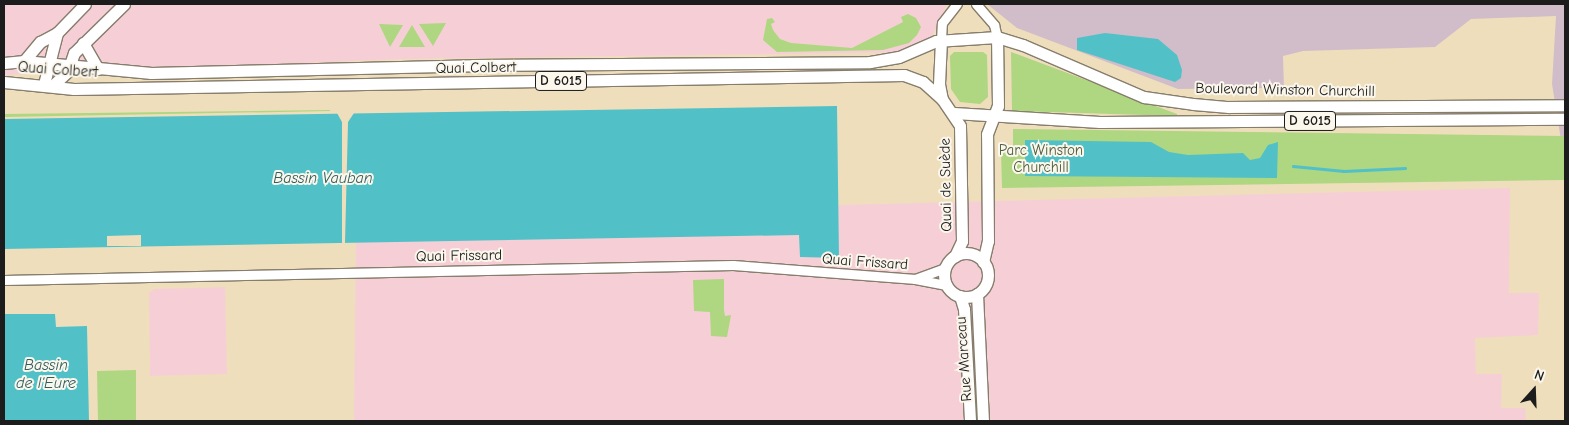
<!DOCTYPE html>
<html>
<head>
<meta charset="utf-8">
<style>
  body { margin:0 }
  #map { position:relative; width:1569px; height:425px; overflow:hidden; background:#efdebc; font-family:"Comic Neue",sans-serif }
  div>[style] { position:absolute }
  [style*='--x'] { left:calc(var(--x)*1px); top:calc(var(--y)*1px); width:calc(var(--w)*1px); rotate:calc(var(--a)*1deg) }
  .built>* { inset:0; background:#f6cfd6 }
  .industrial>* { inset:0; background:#d1bdc9 }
  .green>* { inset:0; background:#afd681 }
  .water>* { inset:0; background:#52c1c7 }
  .pier>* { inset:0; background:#efdebc }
  .stream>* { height:2.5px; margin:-1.25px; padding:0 1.25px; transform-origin:1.25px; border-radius:1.25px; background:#52c1c7 }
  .roads { filter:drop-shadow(1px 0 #867d6c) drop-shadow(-1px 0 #867d6c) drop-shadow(0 1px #867d6c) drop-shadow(0 -1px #867d6c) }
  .minor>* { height:9px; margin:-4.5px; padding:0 4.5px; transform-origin:4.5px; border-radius:4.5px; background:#fff }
  .major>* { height:11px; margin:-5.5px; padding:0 5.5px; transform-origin:5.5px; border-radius:5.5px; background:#fff }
  .major>.ring { margin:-5.5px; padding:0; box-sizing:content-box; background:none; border:11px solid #fff; border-radius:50% }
  span { translate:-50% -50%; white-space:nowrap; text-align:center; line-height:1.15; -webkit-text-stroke:4px #fbf7ec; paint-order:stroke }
  .shield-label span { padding:1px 4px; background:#fbf7ec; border:1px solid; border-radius:4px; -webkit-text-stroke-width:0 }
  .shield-label { font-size:14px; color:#1c1c1c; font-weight:700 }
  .street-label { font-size:15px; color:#1c1c1c }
  .park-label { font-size:15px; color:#4f5d3f }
  .water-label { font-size:16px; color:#325e60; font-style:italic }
  .frame { position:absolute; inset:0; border:5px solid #1c1c1c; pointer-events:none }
  .north { position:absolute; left:1509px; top:365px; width:50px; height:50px; -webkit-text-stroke:4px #fbf7ec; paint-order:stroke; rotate:20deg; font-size:14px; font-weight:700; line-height:20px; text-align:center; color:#1c1c1c }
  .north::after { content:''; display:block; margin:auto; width:18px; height:22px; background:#1c1c1c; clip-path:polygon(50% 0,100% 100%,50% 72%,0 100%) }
</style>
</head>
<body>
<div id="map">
  <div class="built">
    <div style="clip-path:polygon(4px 4px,947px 4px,925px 52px,404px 59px,4px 75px)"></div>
    <div style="clip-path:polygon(1510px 188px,1509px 293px,1539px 293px,1538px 335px,1475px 338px,1476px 374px,1502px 374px,1501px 408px,1525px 408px,1526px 421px,354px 421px,356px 232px,841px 205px)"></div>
    <div style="clip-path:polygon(225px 287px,227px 374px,150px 376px,149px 293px,154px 289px)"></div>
  </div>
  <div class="industrial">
    <div style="clip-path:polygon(987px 4px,1565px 4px,1565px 165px,1552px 84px,1556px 16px,1471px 19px,1435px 47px,1303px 51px,1283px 56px,1284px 88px,1178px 89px,1017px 28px)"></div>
  </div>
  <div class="green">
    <div style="clip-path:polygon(908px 14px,916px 18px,921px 27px,917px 35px,909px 43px,883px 50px,777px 52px,763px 40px,767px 19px,772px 18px,775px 22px,771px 24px,773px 30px,780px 39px,791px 43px,852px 48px,903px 22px,901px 17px)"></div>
    <div style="clip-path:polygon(446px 23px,433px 46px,419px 24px)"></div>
    <div style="clip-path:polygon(379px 24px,403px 25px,390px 47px)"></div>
    <div style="clip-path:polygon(412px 25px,425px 47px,399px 47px)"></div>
    <div style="clip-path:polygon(954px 52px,983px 52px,987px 55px,988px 97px,980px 104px,960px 102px,951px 89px,950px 56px)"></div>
    <div style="clip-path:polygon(1011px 52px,1177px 114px,1177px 116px,1012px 111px)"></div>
    <div style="clip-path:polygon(330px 110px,330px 111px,4px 117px,4px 114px)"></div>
    <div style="clip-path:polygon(1013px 129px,1565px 136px,1565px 180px,1002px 188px,1001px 152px,1013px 150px)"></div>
    <div style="clip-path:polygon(724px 279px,724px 310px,725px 316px,731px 315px,727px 337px,711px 336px,710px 312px,694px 311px,693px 280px)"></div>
    <div style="clip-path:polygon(136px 370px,136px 421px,98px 421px,97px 371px)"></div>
  </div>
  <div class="water">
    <div style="clip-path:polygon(1105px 33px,1158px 39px,1177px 55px,1182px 70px,1181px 78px,1175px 82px,1077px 50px,1077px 38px)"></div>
    <div style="clip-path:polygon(837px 106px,839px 258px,800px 257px,799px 235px,4px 249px,4px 119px)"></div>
    <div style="clip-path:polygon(1025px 140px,1151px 142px,1169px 152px,1188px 155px,1243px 153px,1250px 160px,1260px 158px,1268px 145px,1278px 142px,1277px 178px,1025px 176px)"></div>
    <div style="clip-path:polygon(4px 314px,55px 314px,56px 327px,87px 326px,89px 421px,4px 421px)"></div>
  </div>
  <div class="pier">
    <div style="clip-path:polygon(337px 113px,354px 113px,348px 122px,345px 243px,342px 243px,342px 122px)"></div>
    <div style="clip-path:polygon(141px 235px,141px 246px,107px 246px,107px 236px)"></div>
  </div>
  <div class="stream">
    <div style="--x:1293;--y:166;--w:51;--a:5.6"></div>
    <div style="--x:1344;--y:171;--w:61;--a:-2.8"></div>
  </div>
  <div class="roads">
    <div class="minor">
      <div style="--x:976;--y:4;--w:28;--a:49"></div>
      <div style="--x:994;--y:25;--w:12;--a:76"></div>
      <div style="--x:941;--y:40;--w:17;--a:-87"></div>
      <div style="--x:942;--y:23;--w:24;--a:-52"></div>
      <div style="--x:915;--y:279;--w:32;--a:-20"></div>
      <div style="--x:4;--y:280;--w:729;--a:-1.18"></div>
      <div style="--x:733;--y:265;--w:183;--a:4.4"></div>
      <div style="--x:915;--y:279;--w:32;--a:11"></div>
    </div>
    <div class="major">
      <div style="--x:941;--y:40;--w:44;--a:92.6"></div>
      <div style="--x:939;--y:84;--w:15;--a:79"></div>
      <div style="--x:83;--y:43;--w:30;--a:60"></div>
      <div style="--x:24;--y:61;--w:25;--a:-50"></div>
      <div style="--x:40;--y:42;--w:19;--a:-28"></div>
      <div style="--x:4;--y:63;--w:20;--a:-6"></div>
      <div style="--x:24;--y:61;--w:128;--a:5.4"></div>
      <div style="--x:151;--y:73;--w:322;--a:-1.4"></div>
      <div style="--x:473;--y:65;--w:397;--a:-0.4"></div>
      <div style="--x:870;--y:62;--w:29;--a:-10"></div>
      <div style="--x:899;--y:57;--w:40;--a:-23.4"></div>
      <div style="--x:936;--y:41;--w:61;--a:-3.8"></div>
      <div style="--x:997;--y:37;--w:27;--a:17"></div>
      <div style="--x:1023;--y:45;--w:132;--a:23.3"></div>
      <div style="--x:1144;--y:97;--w:49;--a:8.1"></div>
      <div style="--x:1193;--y:104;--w:36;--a:5"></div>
      <div style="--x:1229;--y:107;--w:336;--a:-0.3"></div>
      <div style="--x:4;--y:82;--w:70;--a:5.7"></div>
      <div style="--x:74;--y:89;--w:830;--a:-0.97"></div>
      <div style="--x:904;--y:75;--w:20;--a:20"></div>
      <div style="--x:923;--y:82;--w:25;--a:42"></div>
      <div style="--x:942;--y:99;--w:32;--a:56"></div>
      <div style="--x:960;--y:126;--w:115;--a:89"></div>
      <div style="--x:962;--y:241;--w:17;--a:115"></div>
      <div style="--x:44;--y:84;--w:53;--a:-75.7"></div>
      <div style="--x:57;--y:33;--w:40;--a:-46"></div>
      <div style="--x:52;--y:86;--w:22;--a:-43"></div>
      <div style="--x:68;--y:71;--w:19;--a:-72"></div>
      <div style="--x:74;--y:53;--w:70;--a:-44.4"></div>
      <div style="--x:954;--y:113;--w:146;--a:3.5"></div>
      <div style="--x:1100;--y:122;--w:465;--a:-0.4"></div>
      <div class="ring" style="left:944px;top:253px;width:33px;height:33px"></div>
      <div style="--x:983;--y:262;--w:22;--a:-77"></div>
      <div style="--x:988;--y:241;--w:107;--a:-90.5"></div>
      <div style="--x:987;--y:134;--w:30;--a:-69"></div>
      <div style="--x:998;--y:106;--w:69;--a:-90.8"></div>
      <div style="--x:977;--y:294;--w:127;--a:87.3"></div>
      <div style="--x:960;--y:296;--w:14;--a:73"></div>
      <div style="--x:964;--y:309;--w:112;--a:86.9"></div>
    </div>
  </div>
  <div class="shield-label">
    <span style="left:561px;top:81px">D 6015</span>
    <span style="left:1310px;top:121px">D 6015</span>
  </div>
  <div class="street-label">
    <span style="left:476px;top:68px;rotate:-1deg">Quai Colbert</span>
    <span style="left:58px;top:70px;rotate:4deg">Quai Colbert</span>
    <span style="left:1285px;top:90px;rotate:1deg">Boulevard Winston Churchill</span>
    <span style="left:946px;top:185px;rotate:-91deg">Quai de Suède</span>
    <span style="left:459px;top:256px;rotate:-1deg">Quai Frissard</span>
    <span style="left:865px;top:262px;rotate:4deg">Quai Frissard</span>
    <span style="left:964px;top:359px;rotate:-94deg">Rue Marceau</span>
  </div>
  <div class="park-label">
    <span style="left:1041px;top:159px">Parc Winston<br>Churchill</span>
  </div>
  <div class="water-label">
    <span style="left:323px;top:178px">Bassin Vauban</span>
    <span style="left:46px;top:374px">Bassin<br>de l'Eure</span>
  </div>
  <div class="frame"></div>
  <div class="north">N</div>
</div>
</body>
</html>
